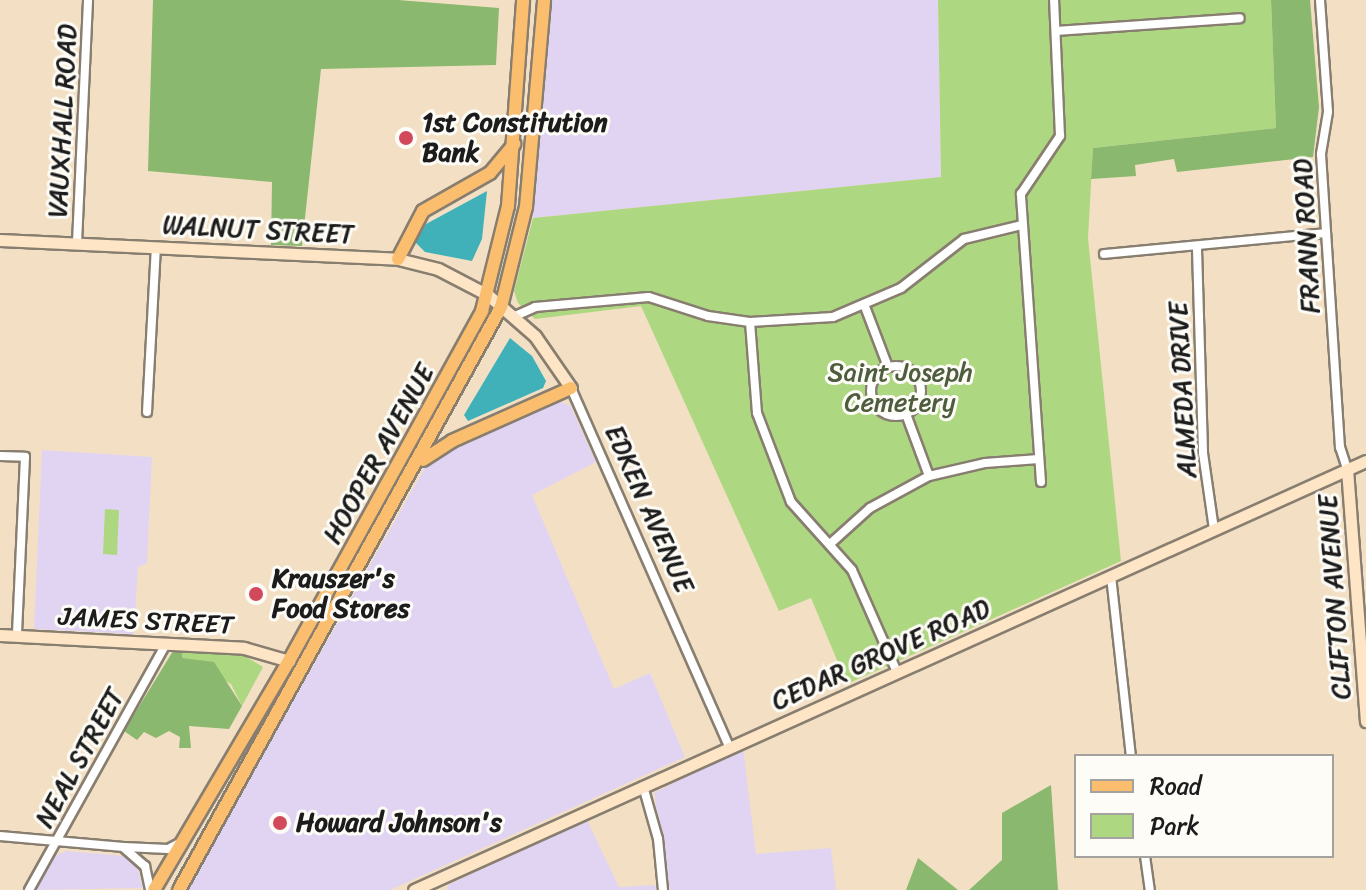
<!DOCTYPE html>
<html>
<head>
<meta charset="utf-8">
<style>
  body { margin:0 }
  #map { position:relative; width:1366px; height:890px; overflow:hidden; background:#f3e0c4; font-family:Sriracha,sans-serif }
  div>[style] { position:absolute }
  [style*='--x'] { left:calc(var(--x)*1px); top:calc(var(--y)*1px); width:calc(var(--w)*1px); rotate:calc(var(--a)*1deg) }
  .built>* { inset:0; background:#e1d4f3 }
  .green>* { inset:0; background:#aed781 }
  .forest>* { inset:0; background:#8ab86f }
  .water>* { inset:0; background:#40b1b9 }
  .roads { filter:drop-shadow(2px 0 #887e70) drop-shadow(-2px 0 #887e70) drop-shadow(0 2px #887e70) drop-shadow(0 -2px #887e70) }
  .street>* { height:8px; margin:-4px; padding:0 4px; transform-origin:4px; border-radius:4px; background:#fff }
  .street>.ring { margin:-4px; padding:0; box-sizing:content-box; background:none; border:8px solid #fff; border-radius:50% }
  .secondary>* { height:11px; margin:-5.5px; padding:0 5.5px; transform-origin:5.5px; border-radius:5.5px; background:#fde5c5 }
  .primary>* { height:12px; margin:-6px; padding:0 6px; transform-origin:6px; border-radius:6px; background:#fbbd6e }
  .dots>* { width:22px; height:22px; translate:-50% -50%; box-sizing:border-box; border:4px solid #fdfcf7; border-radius:50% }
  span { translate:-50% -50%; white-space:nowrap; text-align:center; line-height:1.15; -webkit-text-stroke:6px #fdfcf7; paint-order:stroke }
  .street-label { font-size:26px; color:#1c1c1c }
  .poi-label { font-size:26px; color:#1c1c1c; font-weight:700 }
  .left { translate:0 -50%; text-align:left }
  .park-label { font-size:26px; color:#4f5d3f }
  .legend { position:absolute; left:1074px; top:754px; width:260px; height:104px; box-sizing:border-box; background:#fdfcf7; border:2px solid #a3a29f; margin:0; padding:10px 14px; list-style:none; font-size:24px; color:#1c1c1c }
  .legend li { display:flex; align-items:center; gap:16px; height:40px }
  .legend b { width:40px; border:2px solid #a3a29f }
</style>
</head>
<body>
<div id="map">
  <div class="built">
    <div style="clip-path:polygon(551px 0,938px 0,941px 177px,533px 218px)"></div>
    <div style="clip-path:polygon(558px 401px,570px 405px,596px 462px,532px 495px,614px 689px,650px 673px,685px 757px,390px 890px,187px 890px,428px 462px)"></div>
    <div style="clip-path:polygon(42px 450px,152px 457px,147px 563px,138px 567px,134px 634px,34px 629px)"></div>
    <div style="clip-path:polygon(743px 747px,756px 854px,831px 848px,836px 890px,670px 890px,654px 793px)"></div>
    <div style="clip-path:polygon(587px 820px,619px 887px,655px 885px,656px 890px,447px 890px,448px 885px)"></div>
    <div style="clip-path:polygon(66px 851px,124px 856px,138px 869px,143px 888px,33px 890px,52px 857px)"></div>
  </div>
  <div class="green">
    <div style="clip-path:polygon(938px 0,1271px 0,1276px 128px,1093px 148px,1088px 238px,1121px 561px,847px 684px,811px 598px,779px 611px,641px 306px,535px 319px,518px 303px,514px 291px,533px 218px,941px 177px)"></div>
    <div style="clip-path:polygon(105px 509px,119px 510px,117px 555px,103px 554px)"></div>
    <div style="clip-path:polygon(182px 651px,245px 656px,263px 667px,242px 706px,231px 684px,181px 658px)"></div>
  </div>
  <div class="forest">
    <div style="clip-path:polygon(153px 0,398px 0,499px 8px,496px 65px,321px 69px,302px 246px,271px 245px,272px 182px,148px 171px)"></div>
    <div style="clip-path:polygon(1271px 0,1310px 0,1319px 107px,1313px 157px,1177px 172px,1174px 159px,1135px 165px,1136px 176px,1091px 179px,1093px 148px,1276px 128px)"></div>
    <div style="clip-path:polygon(173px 651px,182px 651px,182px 658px,214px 662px,242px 706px,229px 729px,189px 726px,191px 748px,179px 748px,180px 737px,169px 731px,156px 738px,144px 732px,137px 740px,124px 731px)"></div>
    <div style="clip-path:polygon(1051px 785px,1058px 890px,969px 890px,1002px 860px,1002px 813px)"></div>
    <div style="clip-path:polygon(918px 858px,958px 890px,906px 890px)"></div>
  </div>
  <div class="water">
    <div style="clip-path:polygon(487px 191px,482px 239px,472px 261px,425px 252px,415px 242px,426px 224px)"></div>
    <div style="clip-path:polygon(510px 338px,532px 356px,546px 381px,543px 388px,468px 421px,464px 415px)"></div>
  </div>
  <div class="roads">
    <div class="street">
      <div style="--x:1320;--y:0;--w:112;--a:85.9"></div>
      <div style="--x:1328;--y:112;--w:43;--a:99.5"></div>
      <div style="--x:1321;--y:154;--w:294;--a:86.3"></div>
      <div style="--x:1340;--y:447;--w:23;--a:72"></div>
      <div style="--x:1056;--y:31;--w:184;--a:-4"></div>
      <div style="--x:77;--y:243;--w:243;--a:-87.4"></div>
      <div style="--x:1197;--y:249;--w:204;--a:88.3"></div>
      <div style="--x:1203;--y:453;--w:77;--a:81.8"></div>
      <div style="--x:1104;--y:254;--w:223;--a:-5.4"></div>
      <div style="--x:864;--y:304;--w:67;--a:69.1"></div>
      <div style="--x:513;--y:317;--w:24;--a:-24"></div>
      <div style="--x:535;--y:307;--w:114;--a:-5"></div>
      <div style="--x:649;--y:297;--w:62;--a:17.9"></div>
      <div style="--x:708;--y:316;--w:42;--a:8.1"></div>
      <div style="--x:750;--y:322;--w:83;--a:-3.4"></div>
      <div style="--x:833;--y:317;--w:74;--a:-23.1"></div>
      <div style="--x:901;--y:288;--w:80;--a:-37.9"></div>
      <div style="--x:964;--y:239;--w:60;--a:-13.6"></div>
      <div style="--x:750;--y:322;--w:91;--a:85.6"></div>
      <div style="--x:757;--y:413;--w:95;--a:69.1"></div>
      <div style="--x:791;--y:502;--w:91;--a:48.1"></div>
      <div style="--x:852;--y:570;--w:111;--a:66.2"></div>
      <div class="ring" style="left:871px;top:366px;width:42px;height:42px"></div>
      <div style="--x:571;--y:388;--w:392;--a:66.2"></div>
      <div style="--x:147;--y:412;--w:165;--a:-86.9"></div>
      <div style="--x:906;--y:414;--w:66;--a:69.6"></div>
      <div style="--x:0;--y:456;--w:25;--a:2"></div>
      <div style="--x:25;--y:457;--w:179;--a:92.6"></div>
      <div style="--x:1041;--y:482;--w:289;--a:-94"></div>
      <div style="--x:1021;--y:194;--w:70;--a:-56.1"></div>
      <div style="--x:1060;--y:136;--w:136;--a:-92.5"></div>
      <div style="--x:830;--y:544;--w:54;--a:-42"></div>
      <div style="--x:870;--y:508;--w:67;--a:-28.5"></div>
      <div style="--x:929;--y:476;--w:57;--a:-13.1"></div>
      <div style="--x:985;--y:463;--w:54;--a:-4.2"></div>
      <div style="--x:1111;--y:576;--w:181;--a:83.7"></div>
      <div style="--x:643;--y:786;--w:55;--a:74.2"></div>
      <div style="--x:658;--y:839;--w:51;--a:84.4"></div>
      <div style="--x:0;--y:836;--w:124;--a:5.1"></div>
      <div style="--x:124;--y:847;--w:44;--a:2.6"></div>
      <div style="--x:168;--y:849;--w:15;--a:-28"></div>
      <div style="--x:124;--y:848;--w:28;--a:41"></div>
      <div style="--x:145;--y:866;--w:25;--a:78"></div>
      <div style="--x:1145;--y:856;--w:34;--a:82"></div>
      <div style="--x:29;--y:890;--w:282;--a:-60.9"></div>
    </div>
    <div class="secondary">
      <div style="--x:0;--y:240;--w:398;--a:2.7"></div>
      <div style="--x:398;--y:259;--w:41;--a:14"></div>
      <div style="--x:438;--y:269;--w:56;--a:27.5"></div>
      <div style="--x:488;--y:295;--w:62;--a:41.1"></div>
      <div style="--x:535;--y:336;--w:63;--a:55.3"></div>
      <div style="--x:1347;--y:469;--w:253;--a:85.7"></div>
      <div style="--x:0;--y:635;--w:244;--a:3"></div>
      <div style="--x:244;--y:648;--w:47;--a:16.1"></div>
      <div style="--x:414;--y:890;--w:1044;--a:-24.26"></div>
    </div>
    <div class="primary">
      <div style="--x:398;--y:259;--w:54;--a:-62.5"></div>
      <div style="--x:423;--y:211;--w:77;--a:-29.6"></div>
      <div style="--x:490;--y:173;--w:38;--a:-50"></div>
      <div style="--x:423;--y:460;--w:35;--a:-33"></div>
      <div style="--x:452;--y:441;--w:130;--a:-24"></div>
      <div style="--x:154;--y:890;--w:266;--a:-59.5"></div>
      <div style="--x:289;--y:661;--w:400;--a:-61.1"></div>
      <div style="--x:482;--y:311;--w:108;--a:-76.1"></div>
      <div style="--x:508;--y:206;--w:207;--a:-85.8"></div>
      <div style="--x:179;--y:890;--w:666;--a:-61.09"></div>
      <div style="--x:501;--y:307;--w:103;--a:-76"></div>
      <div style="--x:526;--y:207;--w:208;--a:-85"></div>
    </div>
  </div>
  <div class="dots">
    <div style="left:406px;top:138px;background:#d1495b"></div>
    <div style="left:256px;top:594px;background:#d1495b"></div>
    <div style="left:280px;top:823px;background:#d1495b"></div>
  </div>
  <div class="street-label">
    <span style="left:63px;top:121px;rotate:-87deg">VAUXHALL ROAD</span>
    <span style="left:258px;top:230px;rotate:3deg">WALNUT STREET</span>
    <span style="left:1307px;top:236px;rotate:-93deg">FRANN ROAD</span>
    <span style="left:1183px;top:390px;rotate:-93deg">ALMEDA DRIVE</span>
    <span style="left:379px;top:454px;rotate:-61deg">HOOPER AVENUE</span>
    <span style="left:649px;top:509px;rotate:66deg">EDKEN AVENUE</span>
    <span style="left:1335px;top:597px;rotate:-94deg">CLIFTON AVENUE</span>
    <span style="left:146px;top:621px;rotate:3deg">JAMES STREET</span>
    <span style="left:881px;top:655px;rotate:-24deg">CEDAR GROVE ROAD</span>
    <span style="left:80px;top:758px;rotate:-61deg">NEAL STREET</span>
  </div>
  <div class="poi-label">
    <span class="left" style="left:422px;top:138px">1st Constitution<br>Bank</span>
    <span class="left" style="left:272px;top:594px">Krauszer's<br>Food Stores</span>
    <span class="left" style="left:296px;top:823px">Howard Johnson's</span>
  </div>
  <div class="park-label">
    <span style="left:900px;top:388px">Saint Joseph<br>Cemetery</span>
  </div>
  <ul class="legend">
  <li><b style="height:10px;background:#fbbd6e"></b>Road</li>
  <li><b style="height:22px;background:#aed781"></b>Park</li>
  </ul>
</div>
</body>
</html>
